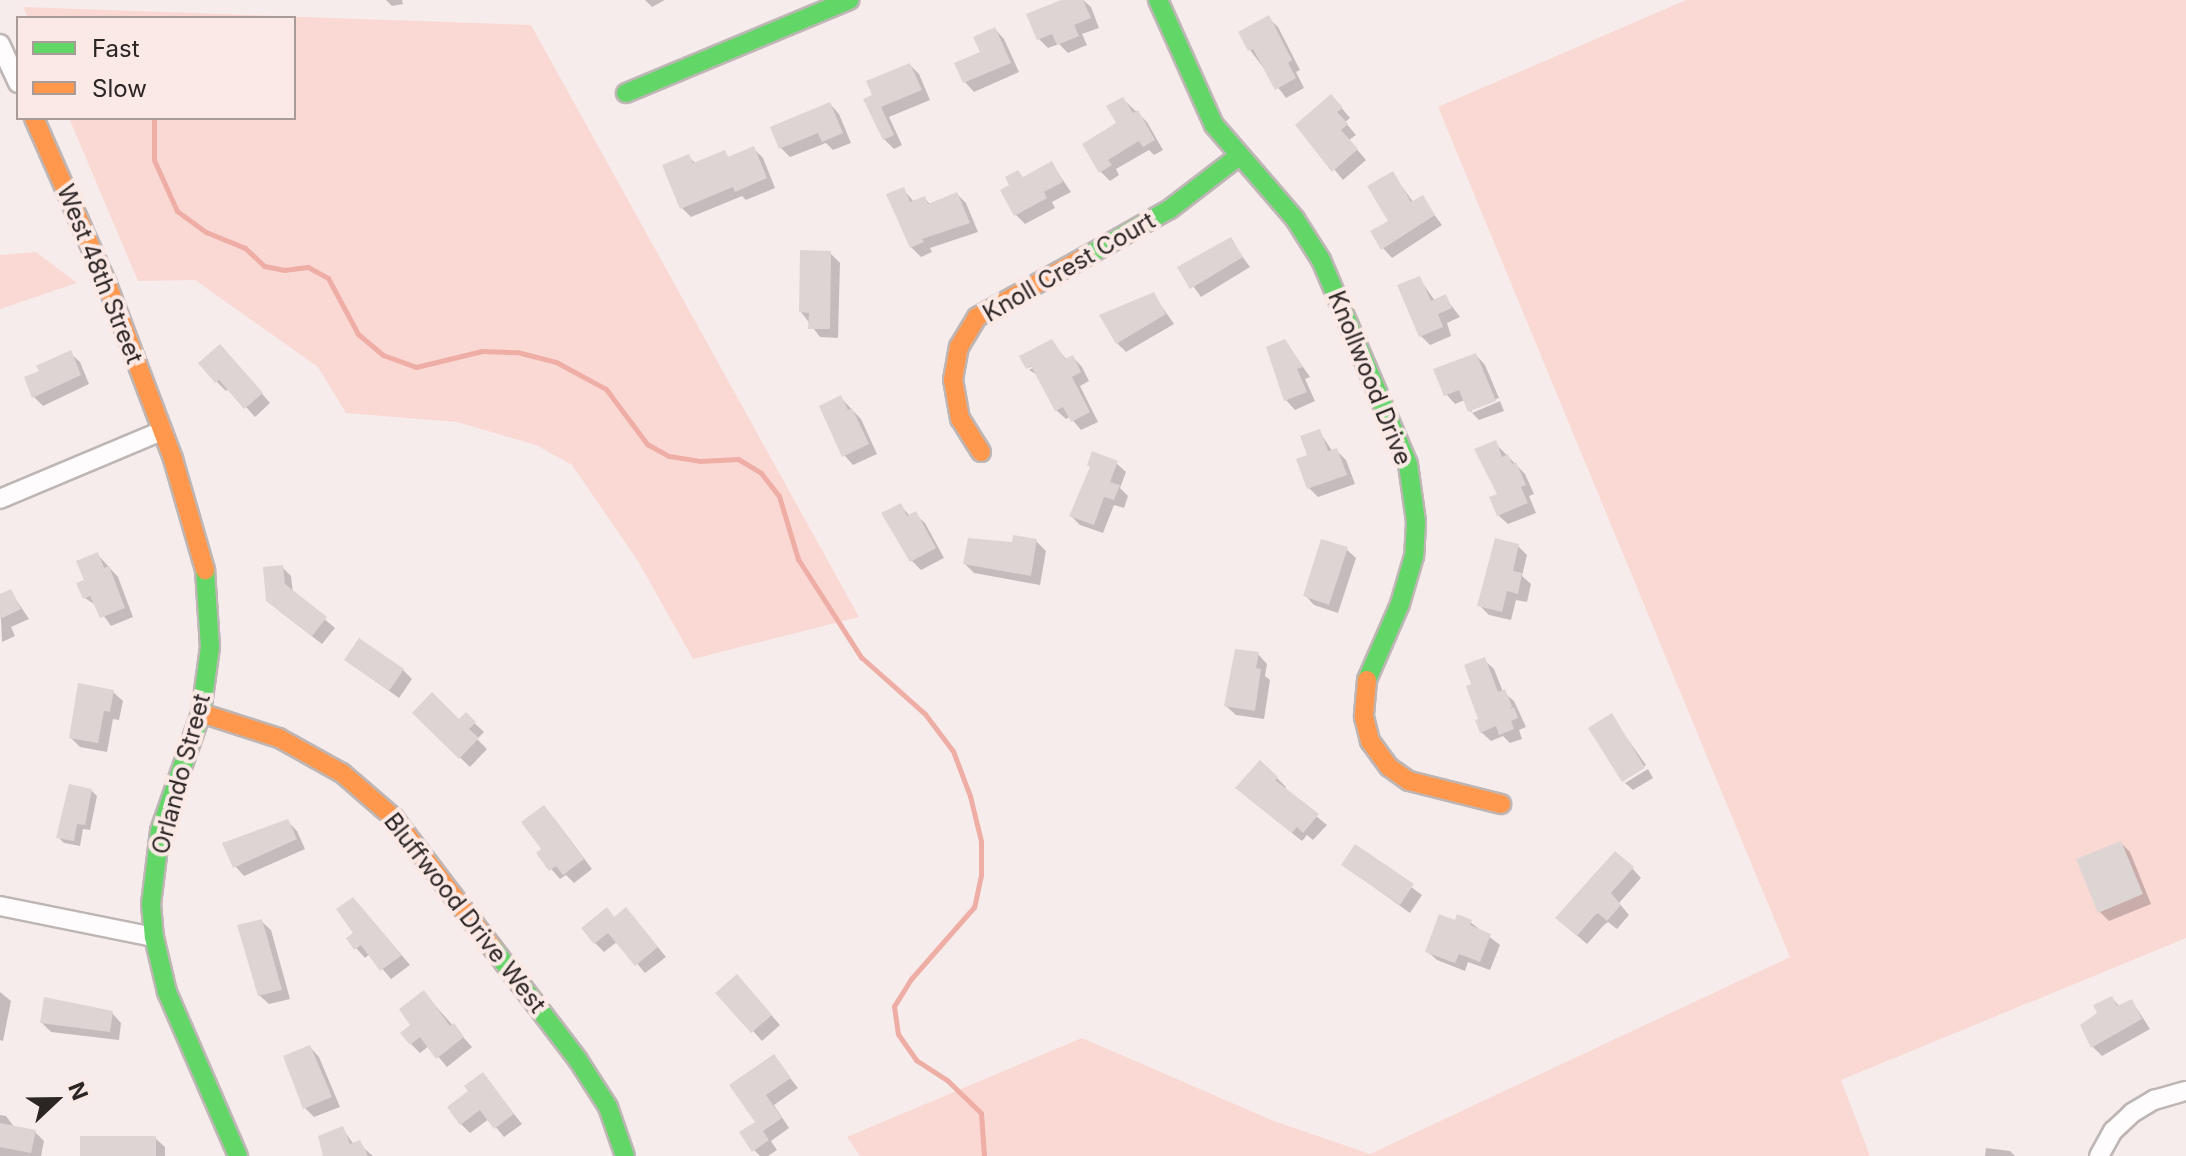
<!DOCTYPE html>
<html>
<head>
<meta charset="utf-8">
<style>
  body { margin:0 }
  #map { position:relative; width:2186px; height:1156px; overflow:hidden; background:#f6eceb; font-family:Inter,sans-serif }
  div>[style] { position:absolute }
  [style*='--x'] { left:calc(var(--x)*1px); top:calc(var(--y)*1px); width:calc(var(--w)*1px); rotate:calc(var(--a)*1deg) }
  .green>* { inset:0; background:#fad9d5 }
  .shadow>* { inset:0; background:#0003 }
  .stream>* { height:5px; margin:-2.5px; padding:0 2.5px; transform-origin:2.5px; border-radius:2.5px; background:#eeaea6 }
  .building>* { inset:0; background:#ddd5d4 }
  .roads { filter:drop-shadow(2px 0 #beb6b5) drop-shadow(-2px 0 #beb6b5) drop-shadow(0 2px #beb6b5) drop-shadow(0 -2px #beb6b5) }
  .street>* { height:18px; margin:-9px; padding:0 9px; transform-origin:9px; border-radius:9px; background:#fefcfc }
  .fast>* { height:18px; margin:-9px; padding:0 9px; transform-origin:9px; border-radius:9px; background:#63d668 }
  .slow>* { height:18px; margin:-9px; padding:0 9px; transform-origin:9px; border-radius:9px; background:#ff974d }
  span { translate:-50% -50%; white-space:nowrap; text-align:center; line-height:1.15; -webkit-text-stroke:8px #fbe9e6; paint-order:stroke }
  .street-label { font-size:24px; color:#2b2524 }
  .legend { position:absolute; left:16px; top:16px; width:280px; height:104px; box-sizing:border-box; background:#fbe9e6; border:2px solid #a89b98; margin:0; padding:10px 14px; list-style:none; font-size:24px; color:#2b2524 }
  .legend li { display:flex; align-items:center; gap:16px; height:40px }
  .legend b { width:40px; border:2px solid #a89b98 }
  .north { position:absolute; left:16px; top:1060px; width:80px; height:80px; -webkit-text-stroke:6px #fbe9e6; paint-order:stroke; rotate:68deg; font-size:22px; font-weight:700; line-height:32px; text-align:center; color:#2b2524 }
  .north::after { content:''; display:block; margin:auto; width:28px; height:36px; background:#2b2524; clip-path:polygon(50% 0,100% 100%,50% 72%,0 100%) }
</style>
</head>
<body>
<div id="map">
  <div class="green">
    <div style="clip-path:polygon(1686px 0,2186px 0,2186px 938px,1841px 1080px,1870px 1156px,860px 1156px,847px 1137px,1082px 1038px,1274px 1121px,1370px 1154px,1790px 957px,1438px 107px)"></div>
    <div style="clip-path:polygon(23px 7px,531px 25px,859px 617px,693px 659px,638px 561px,572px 465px,536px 445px,457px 422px,346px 413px,318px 367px,195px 280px,138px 281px,69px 118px,294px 118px,294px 18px,28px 18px)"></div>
    <div style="clip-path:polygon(36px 252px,77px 283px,0 309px,0 255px)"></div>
  </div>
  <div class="shadow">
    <div style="clip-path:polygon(386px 0,402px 0,403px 4px,392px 6px)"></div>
    <div style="clip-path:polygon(645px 0,665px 0,652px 7px)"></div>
    <div style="clip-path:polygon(1076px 0,1083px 0,1091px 7px,1099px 28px,1082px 34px,1087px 45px,1068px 53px,1059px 44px,1048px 48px,1039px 39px)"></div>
    <div style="clip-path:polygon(1268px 18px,1278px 27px,1300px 70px,1296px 72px,1304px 88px,1286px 98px,1250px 50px)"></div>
    <div style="clip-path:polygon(995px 29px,1004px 39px,1019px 72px,974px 92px,965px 82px,957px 64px,982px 53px)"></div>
    <div style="clip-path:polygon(910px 65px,919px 74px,930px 100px,889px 117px,902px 145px,894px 149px,884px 139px,875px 96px)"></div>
    <div style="clip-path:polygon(1123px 99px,1147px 122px,1163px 150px,1154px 155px,1149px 150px,1116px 169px,1119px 175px,1110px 181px,1100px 171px,1119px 124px)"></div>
    <div style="clip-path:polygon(830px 104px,839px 114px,851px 143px,833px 150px,826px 143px,790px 157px,781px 148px)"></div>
    <div style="clip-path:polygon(1340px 106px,1350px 118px,1345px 122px,1356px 135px,1349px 140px,1366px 160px,1343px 180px,1298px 125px)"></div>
    <div style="clip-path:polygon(754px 149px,763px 158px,775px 188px,746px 200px,742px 196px,691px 217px,682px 208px,688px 156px,696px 164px,724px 153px,730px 158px)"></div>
    <div style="clip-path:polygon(1052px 164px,1071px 192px,1052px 202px,1055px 208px,1025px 224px,1015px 214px,1012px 186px)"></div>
    <div style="clip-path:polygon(1392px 173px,1414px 203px,1422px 198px,1442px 225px,1392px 258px,1383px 248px,1391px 221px)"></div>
    <div style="clip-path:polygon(903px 189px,914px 202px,924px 198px,931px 205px,957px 194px,966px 203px,978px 232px,930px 248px,932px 252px,921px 257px,911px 247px)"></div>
    <div style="clip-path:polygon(1230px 240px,1250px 267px,1201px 297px,1180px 268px)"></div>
    <div style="clip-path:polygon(830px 253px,840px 263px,838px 338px,820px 337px,801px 312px)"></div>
    <div style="clip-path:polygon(1419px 278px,1435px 301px,1445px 297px,1460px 317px,1447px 323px,1451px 336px,1430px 345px,1421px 336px)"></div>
    <div style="clip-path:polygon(1154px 295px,1174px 324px,1126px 352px,1117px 343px)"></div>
    <div style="clip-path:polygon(1051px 341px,1067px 360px,1073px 357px,1082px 367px,1089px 381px,1080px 386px,1098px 422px,1081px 430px,1070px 417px,1066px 419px,1056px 410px,1039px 376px,1029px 370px,1041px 363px,1028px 368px,1021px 357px)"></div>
    <div style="clip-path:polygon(1285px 341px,1310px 377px,1305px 379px,1315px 401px,1295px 410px,1286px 400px)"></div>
    <div style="clip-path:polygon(70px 353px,80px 362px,89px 384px,43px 406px,34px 397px,41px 372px)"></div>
    <div style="clip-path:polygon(1476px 355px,1485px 365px,1499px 398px,1472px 409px,1472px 413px,1465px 400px,1455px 404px,1446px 394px)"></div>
    <div style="clip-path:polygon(230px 356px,270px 403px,255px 417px,229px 388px,226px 391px,217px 382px)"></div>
    <div style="clip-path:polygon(841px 398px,861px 419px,877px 454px,853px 465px,844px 455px)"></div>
    <div style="clip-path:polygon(1500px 401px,1504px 411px,1479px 420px,1472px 413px)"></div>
    <div style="clip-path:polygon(1319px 431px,1333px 452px,1336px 450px,1346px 460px,1355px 484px,1318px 497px,1309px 488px,1309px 456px)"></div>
    <div style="clip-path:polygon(1495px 443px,1525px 474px,1534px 494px,1529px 496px,1536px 513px,1508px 524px,1498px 515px)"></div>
    <div style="clip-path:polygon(1116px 463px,1126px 472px,1120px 488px,1128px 496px,1124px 508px,1114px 505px,1103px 533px,1080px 525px,1071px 516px)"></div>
    <div style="clip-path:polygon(900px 505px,910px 516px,915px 514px,925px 523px,944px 558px,921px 570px,912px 561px)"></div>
    <div style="clip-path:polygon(1036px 541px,1046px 551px,1040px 585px,974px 573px,965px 564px,1013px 544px)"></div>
    <div style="clip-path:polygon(1518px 546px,1527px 555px,1522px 576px,1531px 584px,1527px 602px,1516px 600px,1511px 620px,1489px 615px,1480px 606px)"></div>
    <div style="clip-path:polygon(1346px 549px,1356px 558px,1338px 613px,1314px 605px,1305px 595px)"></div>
    <div style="clip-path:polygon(98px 555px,118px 577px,133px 617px,111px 626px,97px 606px,85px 598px,86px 581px)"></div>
    <div style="clip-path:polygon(282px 567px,291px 576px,293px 593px,335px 628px,322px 644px,278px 610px)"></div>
    <div style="clip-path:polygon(11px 592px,29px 619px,11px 627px,15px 636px,2px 642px,0 597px)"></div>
    <div style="clip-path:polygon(1258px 654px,1267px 664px,1265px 676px,1270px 680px,1264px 719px,1236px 715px,1226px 706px)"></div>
    <div style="clip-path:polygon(346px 660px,403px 670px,412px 679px,399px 698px)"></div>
    <div style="clip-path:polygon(1484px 660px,1494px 669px,1503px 692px,1514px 701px,1526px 727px,1519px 730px,1522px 739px,1510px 743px,1503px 736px,1491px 741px,1481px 732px,1474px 685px)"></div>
    <div style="clip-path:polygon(113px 692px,123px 701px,119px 720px,113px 719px,107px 752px,80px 747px,71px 738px)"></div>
    <div style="clip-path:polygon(414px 713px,459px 722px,466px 715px,484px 732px,477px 739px,487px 749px,470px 767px)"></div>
    <div style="clip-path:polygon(1611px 716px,1646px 765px,1623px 780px)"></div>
    <div style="clip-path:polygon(1648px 769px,1653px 778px,1633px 790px,1625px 783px)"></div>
    <div style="clip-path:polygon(1277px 778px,1286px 787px,1284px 790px,1327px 825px,1313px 840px,1307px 835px,1302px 841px,1247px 797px)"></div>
    <div style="clip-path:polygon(91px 790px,97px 796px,90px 830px,83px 829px,80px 846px,64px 843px,58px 837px)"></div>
    <div style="clip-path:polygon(553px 817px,592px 869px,574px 883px,566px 875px,560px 879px,538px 854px,544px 849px)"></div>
    <div style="clip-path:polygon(288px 822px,297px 831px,305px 849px,244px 876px,235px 866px)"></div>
    <div style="clip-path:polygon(2121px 843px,2130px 852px,2151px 904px,2109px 921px,2100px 912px)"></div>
    <div style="clip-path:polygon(1355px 846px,1422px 895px,1410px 913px,1343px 865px)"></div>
    <div style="clip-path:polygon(1632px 868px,1641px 878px,1619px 903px,1629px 915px,1617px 929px,1608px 922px,1604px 925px,1587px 944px,1567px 927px)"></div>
    <div style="clip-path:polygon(362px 909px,410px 965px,391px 979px,370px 954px,365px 958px,356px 948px)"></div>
    <div style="clip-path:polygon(615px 918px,635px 919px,666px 957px,645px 973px,618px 941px,604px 952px,595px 943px)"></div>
    <div style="clip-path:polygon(261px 921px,271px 930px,290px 999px,269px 1004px,259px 995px)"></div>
    <div style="clip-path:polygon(1456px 922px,1470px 922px,1500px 945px,1490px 970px,1468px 962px,1465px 971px,1437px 960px,1427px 951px)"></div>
    <div style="clip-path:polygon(746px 986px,780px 1025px,762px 1041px,753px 1031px)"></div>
    <div style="clip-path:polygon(0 992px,11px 1001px,3px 1041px,0 1040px)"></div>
    <div style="clip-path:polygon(424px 993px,472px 1047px,447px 1067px,429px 1046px,420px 1053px,411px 1044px)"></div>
    <div style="clip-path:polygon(2112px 998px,2120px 1007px,2132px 1001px,2150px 1029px,2102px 1056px,2092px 1046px,2100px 1014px)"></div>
    <div style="clip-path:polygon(112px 1013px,121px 1023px,119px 1040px,51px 1032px,42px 1023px)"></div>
    <div style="clip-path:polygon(310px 1047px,319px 1057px,340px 1107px,314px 1117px,305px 1108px)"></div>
    <div style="clip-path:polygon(773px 1056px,798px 1088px,774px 1105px,789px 1128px,771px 1141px,777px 1150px,768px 1156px,760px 1156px,754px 1150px)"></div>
    <div style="clip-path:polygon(483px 1075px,522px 1124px,504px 1137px,489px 1119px,470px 1133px,461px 1124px,471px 1092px)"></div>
    <div style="clip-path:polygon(0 1115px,6px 1116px,15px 1128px,35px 1132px,44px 1141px,41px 1156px,0 1156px)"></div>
    <div style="clip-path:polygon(342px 1128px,355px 1146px,360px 1145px,373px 1156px,329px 1156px)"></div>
    <div style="clip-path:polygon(155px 1138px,165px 1147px,165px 1156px,82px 1156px)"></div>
    <div style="clip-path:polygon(1986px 1148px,2010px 1151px,2015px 1156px,1985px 1156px)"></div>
  </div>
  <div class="stream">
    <div style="--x:154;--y:118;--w:42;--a:90"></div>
    <div style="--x:154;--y:160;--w:56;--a:65.7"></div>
    <div style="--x:177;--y:211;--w:36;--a:36"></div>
    <div style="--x:206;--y:232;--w:42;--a:22.3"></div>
    <div style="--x:245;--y:248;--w:26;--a:43"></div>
    <div style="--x:264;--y:266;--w:20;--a:11"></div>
    <div style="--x:284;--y:270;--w:24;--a:-7"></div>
    <div style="--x:308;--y:267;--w:23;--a:29"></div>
    <div style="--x:328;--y:278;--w:64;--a:61.8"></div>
    <div style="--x:358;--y:334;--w:33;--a:40"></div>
    <div style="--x:383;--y:355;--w:35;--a:20"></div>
    <div style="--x:416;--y:367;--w:68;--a:-13.6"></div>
    <div style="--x:482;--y:351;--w:35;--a:2"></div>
    <div style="--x:517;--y:352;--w:40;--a:14.4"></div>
    <div style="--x:556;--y:362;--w:57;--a:28.4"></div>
    <div style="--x:606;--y:389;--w:69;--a:53.3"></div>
    <div style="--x:647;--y:444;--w:25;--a:29"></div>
    <div style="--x:669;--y:456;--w:31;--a:9"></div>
    <div style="--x:700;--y:461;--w:38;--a:-3"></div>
    <div style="--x:738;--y:459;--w:27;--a:31"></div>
    <div style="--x:761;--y:473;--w:29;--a:52"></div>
    <div style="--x:779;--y:496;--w:66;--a:73.2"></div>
    <div style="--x:798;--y:559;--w:117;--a:57.3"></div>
    <div style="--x:861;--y:657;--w:86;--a:41.7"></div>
    <div style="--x:925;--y:714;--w:46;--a:52.9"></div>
    <div style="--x:953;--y:751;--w:48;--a:69.3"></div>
    <div style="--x:970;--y:796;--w:46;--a:76.3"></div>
    <div style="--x:981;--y:841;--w:34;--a:90"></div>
    <div style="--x:981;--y:875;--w:33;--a:102"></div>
    <div style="--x:974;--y:907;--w:96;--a:131.2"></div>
    <div style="--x:911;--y:979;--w:32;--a:122"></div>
    <div style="--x:894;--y:1006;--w:28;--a:82"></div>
    <div style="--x:898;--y:1034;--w:32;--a:55"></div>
    <div style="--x:916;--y:1060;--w:37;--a:33"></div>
    <div style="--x:947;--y:1080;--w:47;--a:44.1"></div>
    <div style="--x:981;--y:1113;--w:43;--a:86"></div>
  </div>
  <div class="building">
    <div style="clip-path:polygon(1061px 0,1083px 0,1091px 18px,1074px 25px,1079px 36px,1057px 45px,1052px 34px,1037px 40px,1026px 14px)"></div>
    <div style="clip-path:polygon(1269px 15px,1292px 60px,1288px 63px,1296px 78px,1275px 90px,1253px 49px,1248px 51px,1238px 32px)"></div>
    <div style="clip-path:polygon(995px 27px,1011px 63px,963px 83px,954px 63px,980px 52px,973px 37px)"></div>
    <div style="clip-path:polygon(910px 63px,922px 90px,881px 107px,894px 135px,883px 140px,863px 99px,872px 95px,866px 81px)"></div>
    <div style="clip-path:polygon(1331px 94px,1343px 108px,1337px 112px,1348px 124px,1341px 130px,1358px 149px,1332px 172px,1295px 125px)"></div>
    <div style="clip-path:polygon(1123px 97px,1133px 113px,1138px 110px,1155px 140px,1143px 147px,1139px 141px,1108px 160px,1112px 165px,1099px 173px,1082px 144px,1116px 123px,1106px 106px)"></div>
    <div style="clip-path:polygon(830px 102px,843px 133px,822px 142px,818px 133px,779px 149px,770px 127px)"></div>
    <div style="clip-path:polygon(754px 146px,767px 178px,735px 192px,733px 187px,680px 209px,662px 165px,689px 154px,693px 163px,725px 150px,728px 157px)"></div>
    <div style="clip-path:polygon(1052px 161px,1063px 182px,1044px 192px,1047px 198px,1014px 216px,1000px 190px,1009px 185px,1005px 177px,1018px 170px,1023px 177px)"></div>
    <div style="clip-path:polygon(1393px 171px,1411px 202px,1423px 195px,1435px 215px,1381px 250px,1370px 231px,1388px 221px,1367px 186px)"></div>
    <div style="clip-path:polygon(904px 187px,910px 202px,925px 196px,928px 204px,957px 192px,970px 223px,922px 239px,924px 242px,910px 248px,886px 194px)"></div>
    <div style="clip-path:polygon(1231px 237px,1243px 257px,1190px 289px,1177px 267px)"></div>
    <div style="clip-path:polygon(800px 250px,831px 251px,830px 329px,808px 329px,809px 313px,799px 312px)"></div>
    <div style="clip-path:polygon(1420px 276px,1431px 301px,1446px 294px,1452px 308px,1438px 314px,1443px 327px,1419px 337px,1397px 285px)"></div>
    <div style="clip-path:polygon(1154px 292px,1166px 314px,1116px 344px,1099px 315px)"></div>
    <div style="clip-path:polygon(1052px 339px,1065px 359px,1073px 355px,1081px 372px,1072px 377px,1090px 412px,1071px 422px,1063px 407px,1055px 411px,1031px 366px,1026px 369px,1019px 356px)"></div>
    <div style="clip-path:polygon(1285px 339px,1303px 367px,1297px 369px,1307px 392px,1284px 401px,1266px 347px)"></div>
    <div style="clip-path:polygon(220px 344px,263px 393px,244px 409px,219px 380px,215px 383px,198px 363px)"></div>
    <div style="clip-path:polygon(71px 350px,81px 375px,32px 398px,24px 377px,39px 371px,36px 366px)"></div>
    <div style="clip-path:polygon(1476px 353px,1496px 401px,1468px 412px,1459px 390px,1444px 396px,1433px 369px)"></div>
    <div style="clip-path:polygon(841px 395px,848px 410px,852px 408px,869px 444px,842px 457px,819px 406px)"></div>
    <div style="clip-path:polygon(1320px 429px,1328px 451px,1337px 448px,1347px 475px,1307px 489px,1296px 459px,1307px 455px,1300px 436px)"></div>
    <div style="clip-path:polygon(1496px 440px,1502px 457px,1508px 454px,1512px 464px,1516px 462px,1526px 485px,1521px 487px,1528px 503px,1497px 516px,1489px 497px,1497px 494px,1474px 449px)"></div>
    <div style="clip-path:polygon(1092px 451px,1118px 461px,1110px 482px,1120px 485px,1114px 500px,1104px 497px,1094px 525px,1069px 516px,1090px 467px,1087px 465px)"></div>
    <div style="clip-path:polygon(901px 503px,907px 516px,916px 511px,936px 548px,910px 562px,881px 513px)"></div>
    <div style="clip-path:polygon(1013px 535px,1037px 539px,1031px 576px,963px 564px,968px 538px,1012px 542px)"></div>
    <div style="clip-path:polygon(1495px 538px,1519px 544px,1513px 571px,1522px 573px,1518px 594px,1507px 591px,1502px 612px,1477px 606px)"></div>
    <div style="clip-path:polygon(1321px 539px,1348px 547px,1329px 605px,1303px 596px)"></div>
    <div style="clip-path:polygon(98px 552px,104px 568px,109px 566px,125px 608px,100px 618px,90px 596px,83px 599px,76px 583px,84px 580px,76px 561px)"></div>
    <div style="clip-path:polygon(283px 565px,285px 584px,327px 617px,312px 636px,266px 601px,263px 567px)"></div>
    <div style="clip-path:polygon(11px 589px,21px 609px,0 619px,0 594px)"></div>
    <div style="clip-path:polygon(359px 638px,404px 669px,389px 691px,344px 660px)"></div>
    <div style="clip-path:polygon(1235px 649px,1259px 652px,1256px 668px,1261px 669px,1255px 711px,1224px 706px)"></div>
    <div style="clip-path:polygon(1485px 657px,1498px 692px,1505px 689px,1512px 706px,1509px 709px,1514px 707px,1518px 718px,1511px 721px,1514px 729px,1499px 735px,1496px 726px,1480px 733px,1475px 720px,1478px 719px,1466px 686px,1471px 684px,1464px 665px)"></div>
    <div style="clip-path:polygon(78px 683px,114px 690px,110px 712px,104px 711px,98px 743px,69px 738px)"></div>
    <div style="clip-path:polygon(432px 692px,459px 719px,466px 712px,476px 722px,469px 729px,479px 738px,459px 759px,412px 713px)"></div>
    <div style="clip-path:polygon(1612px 713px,1645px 768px,1622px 782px,1588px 728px)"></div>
    <div style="clip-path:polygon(1260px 760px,1278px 777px,1275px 780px,1319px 814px,1303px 833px,1297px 827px,1292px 833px,1235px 788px)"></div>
    <div style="clip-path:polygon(69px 784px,92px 789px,85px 825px,77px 824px,74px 841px,56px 838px)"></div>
    <div style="clip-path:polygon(544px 805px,584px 859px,563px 875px,556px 866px,549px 871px,536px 853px,541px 849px,521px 822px)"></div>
    <div style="clip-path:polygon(288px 819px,297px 839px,233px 868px,222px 843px)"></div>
    <div style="clip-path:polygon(2121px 841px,2143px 894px,2098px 913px,2076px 859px)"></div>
    <div style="clip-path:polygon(1355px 844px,1414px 884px,1400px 905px,1341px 865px)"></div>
    <div style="clip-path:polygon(1615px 851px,1634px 867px,1611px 893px,1621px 905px,1607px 921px,1598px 913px,1594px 916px,1577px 936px,1555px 918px)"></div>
    <div style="clip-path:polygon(353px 897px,402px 955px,380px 971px,361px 945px,354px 950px,346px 938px,353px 933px,336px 909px)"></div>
    <div style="clip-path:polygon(607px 907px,614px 917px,626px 907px,658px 947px,635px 966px,608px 933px,594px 944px,581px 928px)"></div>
    <div style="clip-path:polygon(1439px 914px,1455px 920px,1457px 914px,1472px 920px,1470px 925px,1491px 934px,1480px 962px,1459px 954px,1455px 963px,1425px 952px)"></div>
    <div style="clip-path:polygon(262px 919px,282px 990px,258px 996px,237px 925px)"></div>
    <div style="clip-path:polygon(737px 974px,772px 1015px,751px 1033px,715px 993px)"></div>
    <div style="clip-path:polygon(424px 990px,450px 1026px,454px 1023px,464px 1037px,436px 1059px,420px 1037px,410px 1045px,400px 1033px,410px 1025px,399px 1009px)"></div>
    <div style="clip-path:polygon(2112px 996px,2117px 1006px,2132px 999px,2142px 1019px,2091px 1048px,2080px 1025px,2097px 1013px,2093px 1005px)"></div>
    <div style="clip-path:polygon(44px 997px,113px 1011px,110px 1032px,40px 1023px)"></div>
    <div style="clip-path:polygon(310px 1045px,332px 1097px,303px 1109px,283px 1056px)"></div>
    <div style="clip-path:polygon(774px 1054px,791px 1078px,766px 1095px,782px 1118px,763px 1131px,769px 1140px,752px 1152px,739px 1132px,755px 1122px,729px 1085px)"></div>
    <div style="clip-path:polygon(483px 1072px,514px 1114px,494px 1129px,480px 1110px,460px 1125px,447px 1107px,468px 1091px,464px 1086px)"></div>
    <div style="clip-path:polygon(0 1123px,36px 1130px,31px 1153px,0 1147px)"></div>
    <div style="clip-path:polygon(343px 1126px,350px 1144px,360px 1140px,368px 1156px,323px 1156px,318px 1136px)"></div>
    <div style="clip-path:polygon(80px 1136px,156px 1136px,156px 1156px,80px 1156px)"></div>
  </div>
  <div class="roads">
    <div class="street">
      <div style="--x:0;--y:44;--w:43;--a:65.2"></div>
      <div style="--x:0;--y:499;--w:176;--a:-22.8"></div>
      <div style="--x:0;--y:906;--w:157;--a:11.4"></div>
      <div style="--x:2099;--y:1156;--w:29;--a:-61"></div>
      <div style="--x:2113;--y:1131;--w:26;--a:-43"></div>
      <div style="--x:2132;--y:1113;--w:26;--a:-31"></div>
      <div style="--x:2154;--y:1100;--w:33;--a:-16"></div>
    </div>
    <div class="fast">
      <div style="--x:1158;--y:0;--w:137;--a:65.9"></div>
      <div style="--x:1214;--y:125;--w:124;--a:49.2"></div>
      <div style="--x:1295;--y:219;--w:49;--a:57.6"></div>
      <div style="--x:1321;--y:260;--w:222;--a:66.9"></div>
      <div style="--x:1408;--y:464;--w:59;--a:82.1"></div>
      <div style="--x:1416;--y:522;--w:34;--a:93"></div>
      <div style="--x:1414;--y:556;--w:50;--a:106.3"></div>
      <div style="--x:1400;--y:604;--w:83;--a:113.5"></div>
      <div style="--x:626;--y:93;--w:242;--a:-22.6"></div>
      <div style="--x:1085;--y:257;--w:98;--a:-29.5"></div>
      <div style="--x:1170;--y:209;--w:88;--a:-37.6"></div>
      <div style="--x:205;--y:570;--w:77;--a:86.3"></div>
      <div style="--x:210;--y:647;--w:67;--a:97.8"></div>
      <div style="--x:201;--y:713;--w:125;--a:109.2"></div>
      <div style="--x:160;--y:831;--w:74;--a:97"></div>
      <div style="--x:151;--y:904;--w:33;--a:85"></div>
      <div style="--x:154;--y:937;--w:57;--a:76.7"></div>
      <div style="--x:167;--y:992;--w:179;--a:66.6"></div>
      <div style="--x:492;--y:947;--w:142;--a:52.7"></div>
      <div style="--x:578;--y:1060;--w:56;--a:57.4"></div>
      <div style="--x:608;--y:1107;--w:52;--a:70.9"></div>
    </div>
    <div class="slow">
      <div style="--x:34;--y:118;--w:181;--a:66.3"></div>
      <div style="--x:107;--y:284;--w:187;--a:69.3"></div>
      <div style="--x:173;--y:459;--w:116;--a:73.9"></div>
      <div style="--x:981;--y:452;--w:39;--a:-122"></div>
      <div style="--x:960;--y:419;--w:40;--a:-100"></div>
      <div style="--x:953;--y:380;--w:34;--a:-80"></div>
      <div style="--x:959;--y:347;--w:35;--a:-59"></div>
      <div style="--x:977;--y:317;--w:124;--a:-29.1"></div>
      <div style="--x:1367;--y:680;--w:37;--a:95"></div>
      <div style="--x:1364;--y:717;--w:25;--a:76"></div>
      <div style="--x:1370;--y:741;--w:32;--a:54"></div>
      <div style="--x:1389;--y:767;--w:24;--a:35"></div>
      <div style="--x:1409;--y:781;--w:95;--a:14"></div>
      <div style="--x:201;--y:713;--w:82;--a:17.8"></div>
      <div style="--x:279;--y:738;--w:72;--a:29.1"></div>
      <div style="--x:342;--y:773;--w:69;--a:40.9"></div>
      <div style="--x:394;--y:818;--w:162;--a:52.8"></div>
    </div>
  </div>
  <div class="street-label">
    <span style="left:1069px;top:267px;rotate:-30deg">Knoll Crest Court</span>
    <span style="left:100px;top:274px;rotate:68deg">West 48th Street</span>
    <span style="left:1370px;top:378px;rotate:68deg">Knollwood Drive</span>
    <span style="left:181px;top:774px;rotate:-75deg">Orlando Street</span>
    <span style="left:465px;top:913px;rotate:52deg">Bluffwood Drive West</span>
  </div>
  <ul class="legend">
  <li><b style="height:10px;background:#63d668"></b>Fast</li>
  <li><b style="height:10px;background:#ff974d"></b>Slow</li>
  </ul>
  <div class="north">N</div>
</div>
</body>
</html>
